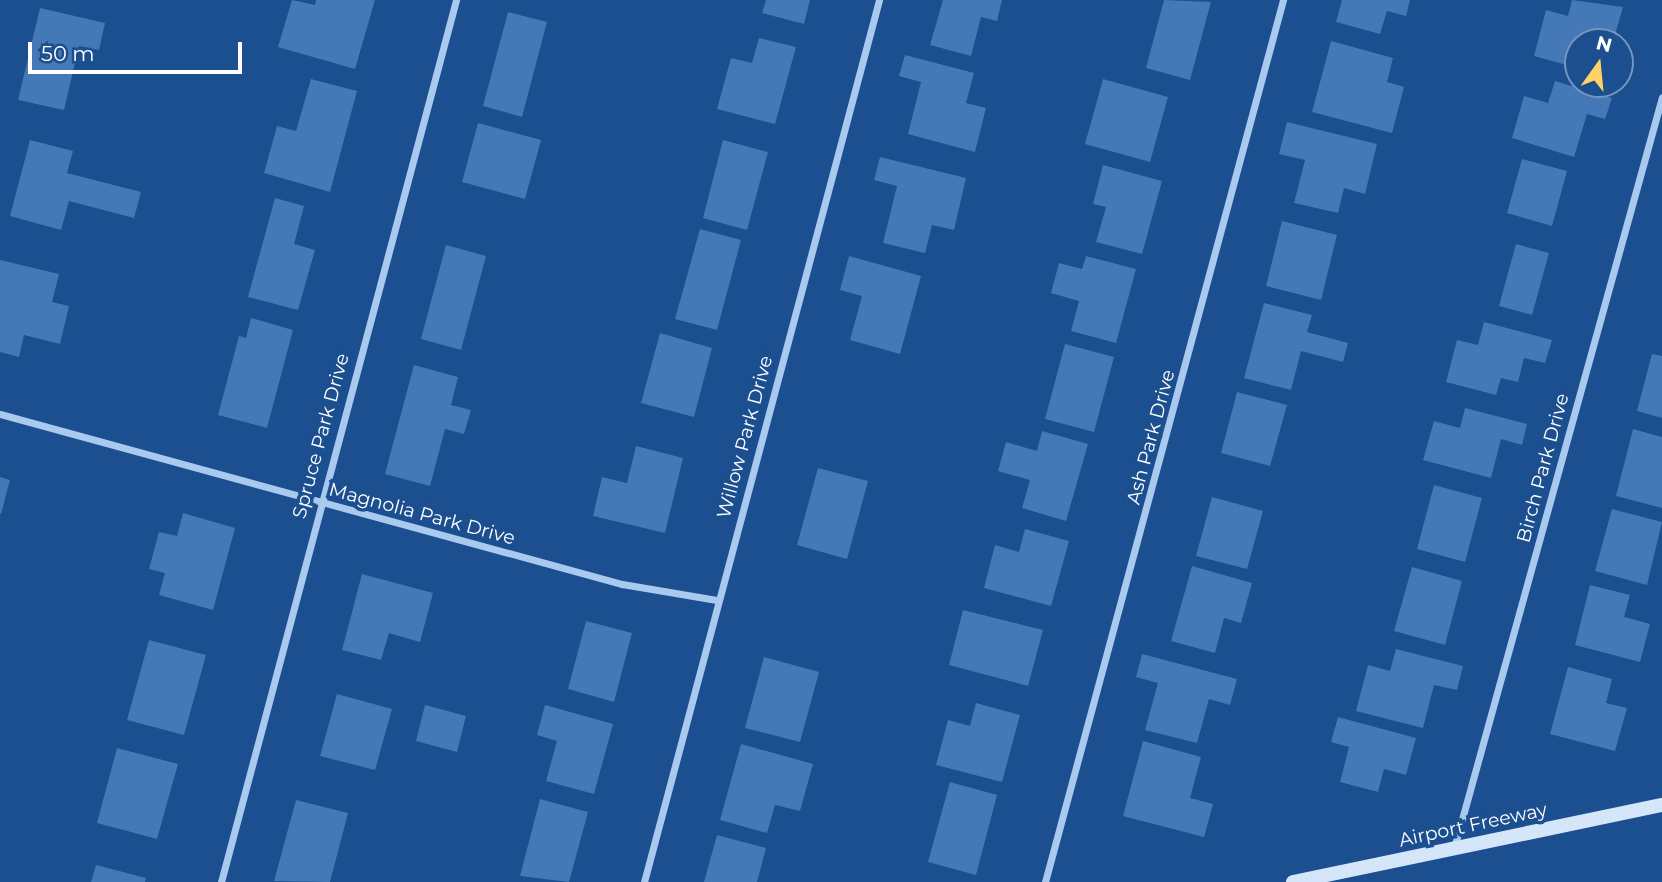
<!DOCTYPE html>
<html>
<head>
<meta charset="utf-8">
<style>
  body { margin:0 }
  #map { position:relative; width:1662px; height:882px; overflow:hidden; background:#1b4f8f; font-family:Montserrat,sans-serif }
  div>[style] { position:absolute }
  [style*='--x'] { left:calc(var(--x)*1px); top:calc(var(--y)*1px); width:calc(var(--w)*1px); rotate:calc(var(--a)*1deg) }
  .building>* { inset:0; background:#4478b7 }
  .minor>* { height:7px; margin:-3.5px; padding:0 3.5px; transform-origin:3.5px; border-radius:3.5px; background:#a9c9ee }
  .secondary>* { height:14px; margin:-7px; padding:0 7px; transform-origin:7px; border-radius:7px; background:#d6e6fa }
  span { translate:-50% -50%; white-space:nowrap; text-align:center; line-height:1.15; -webkit-text-stroke:7px #1b4f8f; paint-order:stroke }
  .street-label { font-size:19px; color:#fff }
  .north { position:absolute; left:1564px; top:28px; width:70px; height:70px; box-sizing:border-box; background:#1b4f8f; border:2px solid #7695bc; border-radius:50%; rotate:15deg; font-size:19px; font-weight:700; line-height:28px; text-align:center; color:#fff }
  .north::after { content:''; display:block; margin:auto; width:24px; height:32px; background:#ffd166; clip-path:polygon(50% 0,100% 100%,50% 72%,0 100%) }
  .scale { position:absolute; left:28px; top:42px; width:214px; height:32px; box-sizing:border-box; border:4px solid #fff; border-top:0; padding-left:9px; font-size:21px; line-height:24px; white-space:nowrap; color:#fff; -webkit-text-stroke:5px #1b4f8f; paint-order:stroke }
</style>
</head>
<body>
<div id="map">
  <div class="building">
    <div style="clip-path:polygon(292px 0,315px 5px,316px 0,375px 0,355px 69px,278px 47px)"></div>
    <div style="clip-path:polygon(766px 0,810px 0,804px 24px,762px 13px)"></div>
    <div style="clip-path:polygon(943px 0,1002px 0,997px 21px,981px 17px,971px 56px,930px 45px)"></div>
    <div style="clip-path:polygon(1164px 0,1211px 2px,1190px 80px,1146px 68px)"></div>
    <div style="clip-path:polygon(1342px 0,1410px 0,1406px 16px,1387px 11px,1380px 34px,1336px 22px)"></div>
    <div style="clip-path:polygon(1572px 0,1623px 7px,1613px 42px,1578px 42px,1578px 68px,1534px 56px,1546px 10px,1568px 16px)"></div>
    <div style="clip-path:polygon(40px 8px,105px 23px,99px 50px,79px 46px,64px 110px,18px 100px)"></div>
    <div style="clip-path:polygon(508px 12px,547px 22px,522px 117px,483px 106px)"></div>
    <div style="clip-path:polygon(759px 38px,796px 47px,775px 124px,717px 109px,731px 58px,752px 63px)"></div>
    <div style="clip-path:polygon(1331px 41px,1393px 58px,1387px 82px,1404px 87px,1392px 133px,1312px 112px)"></div>
    <div style="clip-path:polygon(905px 55px,974px 73px,966px 103px,986px 108px,975px 152px,908px 134px,921px 82px,899px 76px)"></div>
    <div style="clip-path:polygon(311px 79px,357px 91px,330px 192px,264px 173px,277px 126px,296px 131px)"></div>
    <div style="clip-path:polygon(1103px 79px,1168px 97px,1150px 162px,1085px 144px)"></div>
    <div style="clip-path:polygon(1555px 81px,1612px 98px,1605px 119px,1587px 114px,1574px 157px,1512px 138px,1524px 96px,1548px 103px)"></div>
    <div style="clip-path:polygon(1287px 122px,1377px 144px,1365px 194px,1344px 188px,1338px 213px,1294px 203px,1305px 160px,1279px 154px)"></div>
    <div style="clip-path:polygon(478px 123px,541px 140px,525px 199px,462px 182px)"></div>
    <div style="clip-path:polygon(30px 140px,73px 151px,67px 173px,141px 192px,134px 218px,69px 201px,61px 230px,10px 216px)"></div>
    <div style="clip-path:polygon(723px 140px,768px 152px,747px 230px,703px 218px)"></div>
    <div style="clip-path:polygon(880px 157px,966px 178px,954px 230px,932px 225px,925px 253px,883px 243px,897px 186px,874px 180px)"></div>
    <div style="clip-path:polygon(1522px 159px,1567px 171px,1552px 226px,1507px 213px)"></div>
    <div style="clip-path:polygon(1103px 165px,1162px 181px,1142px 254px,1096px 242px,1106px 207px,1093px 204px)"></div>
    <div style="clip-path:polygon(275px 198px,304px 206px,294px 244px,315px 250px,298px 310px,248px 297px)"></div>
    <div style="clip-path:polygon(1282px 221px,1337px 235px,1321px 300px,1266px 286px)"></div>
    <div style="clip-path:polygon(700px 229px,741px 240px,717px 330px,675px 319px)"></div>
    <div style="clip-path:polygon(1516px 244px,1549px 253px,1532px 315px,1499px 306px)"></div>
    <div style="clip-path:polygon(446px 245px,486px 256px,461px 350px,421px 339px)"></div>
    <div style="clip-path:polygon(849px 256px,921px 276px,900px 354px,850px 340px,862px 296px,840px 290px)"></div>
    <div style="clip-path:polygon(1086px 256px,1136px 269px,1116px 343px,1071px 331px,1079px 301px,1051px 293px,1059px 263px,1082px 269px)"></div>
    <div style="clip-path:polygon(0 260px,59px 274px,52px 302px,69px 306px,60px 344px,24px 335px,19px 357px,0 352px)"></div>
    <div style="clip-path:polygon(1264px 303px,1312px 315px,1307px 332px,1348px 343px,1343px 362px,1301px 351px,1291px 390px,1244px 378px)"></div>
    <div style="clip-path:polygon(251px 318px,293px 330px,267px 428px,218px 415px,239px 336px,246px 338px)"></div>
    <div style="clip-path:polygon(1484px 322px,1552px 340px,1545px 363px,1524px 358px,1518px 382px,1501px 378px,1496px 395px,1446px 382px,1457px 340px,1478px 345px)"></div>
    <div style="clip-path:polygon(660px 333px,712px 348px,694px 417px,641px 403px)"></div>
    <div style="clip-path:polygon(1065px 344px,1114px 357px,1094px 432px,1045px 419px)"></div>
    <div style="clip-path:polygon(1652px 354px,1662px 356px,1662px 418px,1637px 411px)"></div>
    <div style="clip-path:polygon(414px 365px,458px 377px,451px 405px,471px 410px,464px 434px,445px 429px,430px 486px,385px 474px)"></div>
    <div style="clip-path:polygon(1237px 392px,1287px 405px,1270px 466px,1221px 453px)"></div>
    <div style="clip-path:polygon(1465px 408px,1527px 424px,1522px 445px,1501px 439px,1491px 478px,1423px 460px,1434px 421px,1460px 428px)"></div>
    <div style="clip-path:polygon(1633px 429px,1662px 437px,1662px 508px,1616px 496px)"></div>
    <div style="clip-path:polygon(1042px 431px,1088px 444px,1066px 521px,1022px 508px,1030px 480px,998px 471px,1006px 442px,1037px 451px)"></div>
    <div style="clip-path:polygon(636px 446px,683px 458px,665px 533px,593px 516px,602px 477px,627px 483px)"></div>
    <div style="clip-path:polygon(818px 468px,868px 481px,847px 559px,797px 545px)"></div>
    <div style="clip-path:polygon(0 477px,10px 480px,1px 514px,0 514px)"></div>
    <div style="clip-path:polygon(1434px 485px,1482px 498px,1465px 562px,1417px 549px)"></div>
    <div style="clip-path:polygon(1212px 497px,1263px 511px,1247px 569px,1196px 556px)"></div>
    <div style="clip-path:polygon(1612px 509px,1662px 522px,1647px 585px,1595px 571px)"></div>
    <div style="clip-path:polygon(183px 513px,235px 528px,213px 610px,159px 595px,165px 573px,149px 569px,159px 532px,177px 536px)"></div>
    <div style="clip-path:polygon(1025px 529px,1069px 541px,1051px 606px,984px 588px,995px 545px,1019px 552px)"></div>
    <div style="clip-path:polygon(1192px 566px,1252px 583px,1241px 623px,1224px 618px,1215px 653px,1171px 641px)"></div>
    <div style="clip-path:polygon(1412px 567px,1462px 581px,1445px 645px,1394px 631px)"></div>
    <div style="clip-path:polygon(362px 574px,433px 593px,420px 642px,389px 633px,381px 660px,342px 650px)"></div>
    <div style="clip-path:polygon(1590px 585px,1630px 595px,1624px 617px,1650px 624px,1640px 662px,1575px 645px)"></div>
    <div style="clip-path:polygon(963px 610px,1043px 630px,1028px 686px,949px 665px)"></div>
    <div style="clip-path:polygon(586px 621px,632px 633px,614px 702px,568px 689px)"></div>
    <div style="clip-path:polygon(149px 640px,206px 655px,184px 735px,127px 720px)"></div>
    <div style="clip-path:polygon(1396px 649px,1463px 666px,1457px 690px,1434px 685px,1423px 728px,1356px 711px,1368px 665px,1390px 671px)"></div>
    <div style="clip-path:polygon(1142px 654px,1237px 679px,1230px 705px,1209px 699px,1197px 743px,1145px 730px,1158px 683px,1136px 677px)"></div>
    <div style="clip-path:polygon(764px 657px,819px 672px,800px 742px,745px 728px)"></div>
    <div style="clip-path:polygon(1568px 667px,1612px 679px,1606px 703px,1627px 708px,1615px 751px,1550px 734px)"></div>
    <div style="clip-path:polygon(337px 694px,392px 709px,375px 770px,320px 756px)"></div>
    <div style="clip-path:polygon(976px 703px,1020px 715px,1002px 782px,936px 765px,948px 720px,970px 726px)"></div>
    <div style="clip-path:polygon(425px 705px,466px 716px,457px 752px,416px 741px)"></div>
    <div style="clip-path:polygon(545px 705px,613px 724px,594px 794px,546px 781px,557px 741px,537px 735px)"></div>
    <div style="clip-path:polygon(1338px 717px,1416px 738px,1406px 775px,1384px 769px,1378px 792px,1340px 782px,1349px 747px,1331px 742px)"></div>
    <div style="clip-path:polygon(1143px 741px,1201px 757px,1190px 798px,1213px 804px,1204px 837px,1123px 816px)"></div>
    <div style="clip-path:polygon(741px 744px,813px 764px,800px 811px,775px 805px,767px 833px,720px 820px)"></div>
    <div style="clip-path:polygon(117px 748px,178px 764px,157px 839px,97px 823px)"></div>
    <div style="clip-path:polygon(950px 782px,997px 795px,976px 875px,928px 862px)"></div>
    <div style="clip-path:polygon(540px 799px,588px 812px,569px 882px,520px 876px)"></div>
    <div style="clip-path:polygon(296px 800px,348px 813px,330px 882px,274px 881px)"></div>
    <div style="clip-path:polygon(717px 835px,766px 848px,757px 882px,704px 882px)"></div>
    <div style="clip-path:polygon(96px 865px,146px 878px,145px 882px,91px 882px)"></div>
  </div>
  <div class="minor">
    <div style="--x:0;--y:414;--w:645;--a:15.29"></div>
    <div style="--x:622;--y:584;--w:96;--a:9.6"></div>
    <div style="--x:1454;--y:848;--w:779;--a:-74.52"></div>
    <div style="--x:221;--y:882;--w:913;--a:-75.08"></div>
    <div style="--x:644;--y:882;--w:913;--a:-75.08"></div>
    <div style="--x:1045;--y:882;--w:914;--a:-74.9"></div>
  </div>
  <div class="secondary">
    <div style="--x:1293;--y:882;--w:377;--a:-11.8"></div>
  </div>
  <div class="street-label">
    <span style="left:321px;top:436px;rotate:-75deg">Spruce Park Drive</span>
    <span style="left:745px;top:437px;rotate:-75deg">Willow Park Drive</span>
    <span style="left:1151px;top:437px;rotate:-75deg">Ash Park Drive</span>
    <span style="left:1543px;top:468px;rotate:-75deg">Birch Park Drive</span>
    <span style="left:422px;top:514px;rotate:15deg">Magnolia Park Drive</span>
    <span style="left:1473px;top:825px;rotate:-12deg">Airport Freeway</span>
  </div>
  <div class="north">N</div>
  <div class="scale">50 m</div>
</div>
</body>
</html>
